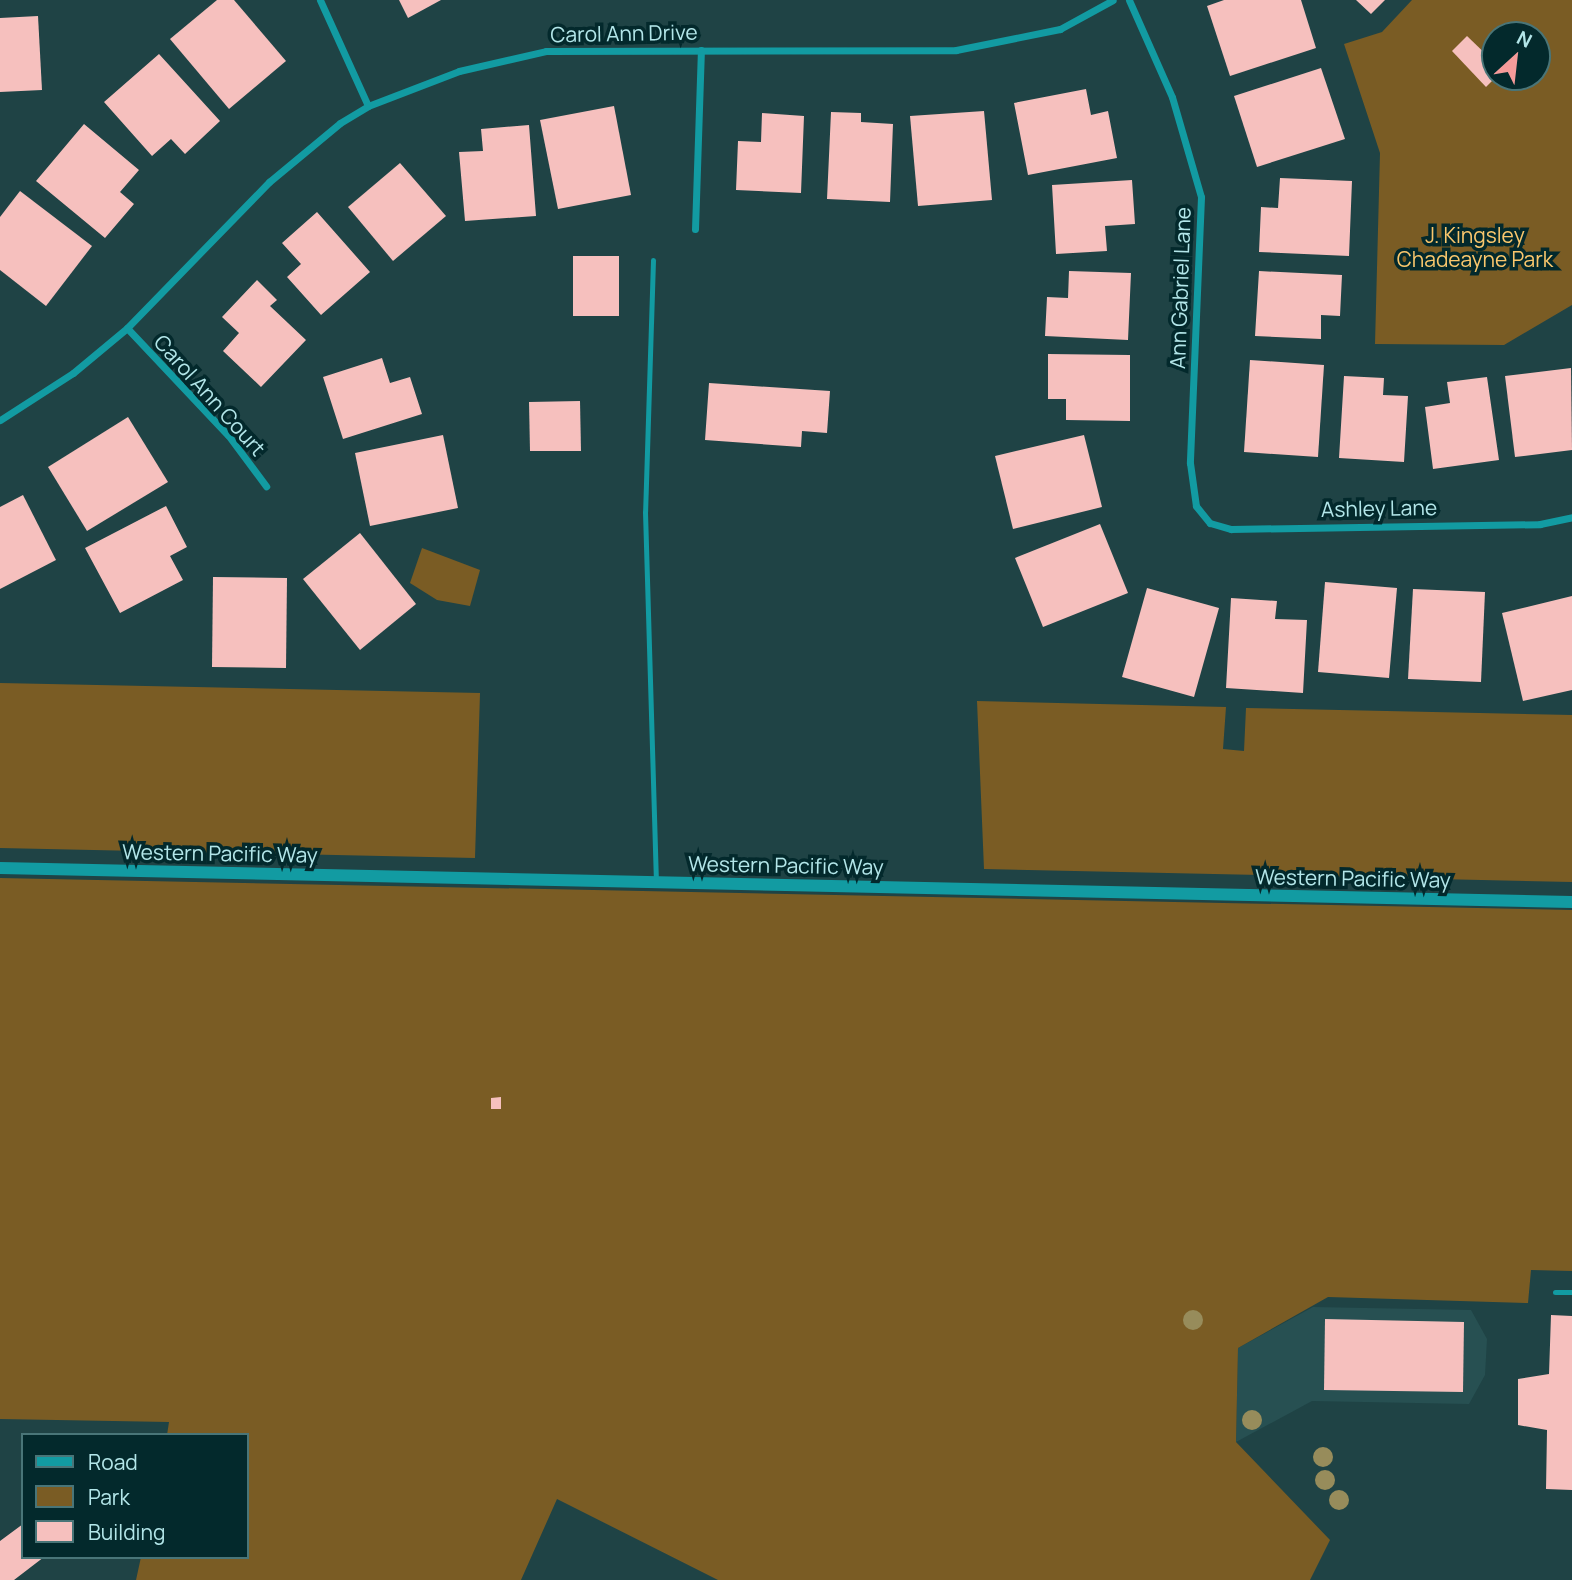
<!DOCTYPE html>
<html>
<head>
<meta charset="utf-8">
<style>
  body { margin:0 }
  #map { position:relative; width:1572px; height:1580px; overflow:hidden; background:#1f4345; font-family:Manrope,sans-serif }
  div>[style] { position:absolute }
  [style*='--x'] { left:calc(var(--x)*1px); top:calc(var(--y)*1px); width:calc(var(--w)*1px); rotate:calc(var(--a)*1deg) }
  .built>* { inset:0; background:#275052 }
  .green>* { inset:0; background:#7a5c24 }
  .building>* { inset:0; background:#f6c0be }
  .service>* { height:5px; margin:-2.5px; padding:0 2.5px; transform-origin:2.5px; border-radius:2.5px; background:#129ba2 }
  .minor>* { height:7px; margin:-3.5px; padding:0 3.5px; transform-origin:3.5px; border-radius:3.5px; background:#129ba2 }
  .tertiary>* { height:12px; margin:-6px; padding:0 6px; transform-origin:6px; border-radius:6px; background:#129ba2 }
  .trees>* { width:20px; height:20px; margin:-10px; border-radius:50%; background:#978c5b }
  span { translate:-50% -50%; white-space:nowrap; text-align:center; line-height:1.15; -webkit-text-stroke:7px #03292c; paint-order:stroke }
  .street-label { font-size:21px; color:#b3e6e9 }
  .park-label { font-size:21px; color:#fac76d }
  .legend { position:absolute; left:21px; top:1433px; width:228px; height:126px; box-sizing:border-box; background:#03292c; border:2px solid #497578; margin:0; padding:9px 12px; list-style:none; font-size:21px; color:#b3e6e9 }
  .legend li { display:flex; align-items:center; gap:14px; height:35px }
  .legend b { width:35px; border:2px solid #497578 }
  .north { position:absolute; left:1481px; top:21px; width:70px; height:70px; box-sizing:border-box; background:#03292c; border:2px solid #497578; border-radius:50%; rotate:27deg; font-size:19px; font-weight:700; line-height:28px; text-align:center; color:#b3e6e9 }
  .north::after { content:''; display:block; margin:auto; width:24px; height:32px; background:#f59b9a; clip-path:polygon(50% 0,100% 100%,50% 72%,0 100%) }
</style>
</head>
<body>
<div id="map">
  <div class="built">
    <div style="clip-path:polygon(1313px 1307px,1471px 1310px,1487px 1339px,1485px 1375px,1469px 1404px,1312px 1401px,1236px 1442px,1238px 1348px)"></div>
  </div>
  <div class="green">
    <div style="clip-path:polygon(evenodd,1412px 0,1572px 0,1572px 305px,1504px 345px,1375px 344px,1380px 153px,1344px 44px,1382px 32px,1412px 0,1495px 35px,1537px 35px,1537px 77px,1495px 77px,1495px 35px)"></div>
    <div style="clip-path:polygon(422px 548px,480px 570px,470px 606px,437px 600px,410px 583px)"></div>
    <div style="clip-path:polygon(0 683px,480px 693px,475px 858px,0 848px)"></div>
    <div style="clip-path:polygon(977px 701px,1226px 707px,1223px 749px,1244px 751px,1246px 708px,1572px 715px,1572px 882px,984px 869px)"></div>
    <div style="clip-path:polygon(0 878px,1572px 910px,1572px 1271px,1531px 1270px,1528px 1303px,1328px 1297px,1238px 1348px,1236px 1442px,1330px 1540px,1310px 1580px,718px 1580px,557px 1499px,521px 1580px,136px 1580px,141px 1557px,247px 1557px,247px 1435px,167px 1435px,169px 1422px,0 1419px)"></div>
  </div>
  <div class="building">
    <div style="clip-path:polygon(217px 0,234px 0,286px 61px,229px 109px,170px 39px)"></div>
    <div style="clip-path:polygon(399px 0,441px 0,408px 18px)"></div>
    <div style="clip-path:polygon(1224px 0,1301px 0,1316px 48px,1230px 76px,1207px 6px)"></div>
    <div style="clip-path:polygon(1356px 0,1385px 0,1371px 14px)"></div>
    <div style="clip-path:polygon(38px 16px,42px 90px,0 92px,0 18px)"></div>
    <div style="clip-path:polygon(1467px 36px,1495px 63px,1495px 78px,1486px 87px,1452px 51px)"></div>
    <div style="clip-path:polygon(159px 54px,220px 121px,185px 154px,171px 139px,152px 156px,104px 102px)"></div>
    <div style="clip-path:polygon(1321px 68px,1345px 139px,1257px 167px,1234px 96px)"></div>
    <div style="clip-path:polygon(1086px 89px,1091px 115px,1108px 111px,1117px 158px,1028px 175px,1014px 103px)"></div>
    <div style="clip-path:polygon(614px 106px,631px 195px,558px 209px,540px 120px)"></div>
    <div style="clip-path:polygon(984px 111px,992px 200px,918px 206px,910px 116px)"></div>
    <div style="clip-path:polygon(831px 112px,861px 113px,861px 122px,893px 124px,890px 202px,827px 199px)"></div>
    <div style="clip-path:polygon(762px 113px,804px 116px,801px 193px,736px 190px,738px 141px,761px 142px)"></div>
    <div style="clip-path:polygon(84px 124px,139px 170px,120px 192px,134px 204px,105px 238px,36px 181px)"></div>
    <div style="clip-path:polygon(529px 125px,536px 216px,465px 221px,459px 152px,483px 151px,481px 129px)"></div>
    <div style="clip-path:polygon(400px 163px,446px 216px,393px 261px,348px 207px)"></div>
    <div style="clip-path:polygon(1280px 178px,1352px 181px,1349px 256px,1259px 252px,1261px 207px,1278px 208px)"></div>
    <div style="clip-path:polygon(1132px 180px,1135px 224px,1105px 226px,1107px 251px,1056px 254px,1052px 185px)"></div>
    <div style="clip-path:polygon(20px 191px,92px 246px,46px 306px,0 270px,0 217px)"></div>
    <div style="clip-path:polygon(317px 212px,370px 272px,321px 315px,287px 277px,301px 264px,282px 243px)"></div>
    <div style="clip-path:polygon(573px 256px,619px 256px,619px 316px,573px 316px)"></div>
    <div style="clip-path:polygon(1069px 271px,1131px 273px,1128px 340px,1045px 336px,1047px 297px,1068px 298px)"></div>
    <div style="clip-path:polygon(1259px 271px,1342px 275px,1340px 316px,1321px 315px,1321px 339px,1255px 336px)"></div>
    <div style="clip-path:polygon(257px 280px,277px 300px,270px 306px,306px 340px,261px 387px,223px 351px,239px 333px,222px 317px)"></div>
    <div style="clip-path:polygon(1048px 354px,1130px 355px,1130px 421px,1066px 420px,1066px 399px,1048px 399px)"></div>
    <div style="clip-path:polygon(382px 358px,390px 383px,410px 377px,422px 414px,343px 439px,323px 377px)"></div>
    <div style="clip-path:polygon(1250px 360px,1324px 365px,1318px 457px,1244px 452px)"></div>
    <div style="clip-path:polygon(1571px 368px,1572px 450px,1515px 457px,1505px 376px)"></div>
    <div style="clip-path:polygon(1344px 376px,1384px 378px,1383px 395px,1408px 396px,1404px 462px,1339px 458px)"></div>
    <div style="clip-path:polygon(1487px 377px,1499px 460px,1433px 469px,1425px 407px,1450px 403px,1447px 382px)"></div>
    <div style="clip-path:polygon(709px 383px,830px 391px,827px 433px,802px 431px,801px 447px,705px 440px)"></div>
    <div style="clip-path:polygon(580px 401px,581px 451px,530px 451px,529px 402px)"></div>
    <div style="clip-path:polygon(128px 417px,168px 482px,87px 531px,48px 467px)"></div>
    <div style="clip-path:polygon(443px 435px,458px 508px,370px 526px,355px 453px)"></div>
    <div style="clip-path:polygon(1084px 435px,1102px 507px,1013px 529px,995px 456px)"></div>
    <div style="clip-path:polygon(23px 495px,56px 560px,0 589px,0 507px)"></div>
    <div style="clip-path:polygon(166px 506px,187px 547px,170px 556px,183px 580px,120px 613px,85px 548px)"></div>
    <div style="clip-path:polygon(1100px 524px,1128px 593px,1043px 627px,1015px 558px)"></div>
    <div style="clip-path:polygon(360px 533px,416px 604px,360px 650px,303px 579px)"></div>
    <div style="clip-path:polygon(213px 577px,287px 578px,286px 668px,212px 667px)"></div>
    <div style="clip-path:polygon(1325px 582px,1397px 588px,1389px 678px,1318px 672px)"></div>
    <div style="clip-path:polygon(1147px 588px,1219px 608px,1194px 697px,1122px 677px)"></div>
    <div style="clip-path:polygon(1413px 589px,1485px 592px,1481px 682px,1408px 679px)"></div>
    <div style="clip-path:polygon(1572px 596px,1572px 690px,1523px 701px,1502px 613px)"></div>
    <div style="clip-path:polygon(1231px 598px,1277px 601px,1275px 619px,1307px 620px,1303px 693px,1226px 688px)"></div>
    <div style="clip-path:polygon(501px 1097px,501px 1109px,491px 1109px,491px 1098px)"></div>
    <div style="clip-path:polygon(1551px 1315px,1572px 1316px,1572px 1490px,1546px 1489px,1547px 1430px,1518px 1425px,1518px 1379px,1549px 1374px)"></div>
    <div style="clip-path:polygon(1325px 1319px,1464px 1322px,1463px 1392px,1324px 1390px)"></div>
    <div style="clip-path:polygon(23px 1524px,23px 1557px,44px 1557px,14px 1580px,0 1580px,0 1541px)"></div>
  </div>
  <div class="service">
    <div style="--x:653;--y:260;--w:252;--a:91.8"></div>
    <div style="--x:645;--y:512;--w:370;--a:88.3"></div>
    <div style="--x:1555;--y:1292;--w:17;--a:0"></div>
  </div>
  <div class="minor">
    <div style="--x:320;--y:0;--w:116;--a:65.6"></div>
    <div style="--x:1129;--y:0;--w:106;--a:66.1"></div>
    <div style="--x:1172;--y:97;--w:104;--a:73.8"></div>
    <div style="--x:1201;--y:197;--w:266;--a:92.4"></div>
    <div style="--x:1190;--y:463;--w:43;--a:82.1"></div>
    <div style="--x:1196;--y:506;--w:22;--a:51"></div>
    <div style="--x:1210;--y:523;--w:22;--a:16"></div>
    <div style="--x:1231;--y:529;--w:309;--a:-0.9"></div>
    <div style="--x:1540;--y:524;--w:33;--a:-12"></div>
    <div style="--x:695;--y:229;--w:179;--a:-88.1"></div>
    <div style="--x:127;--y:328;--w:147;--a:46.7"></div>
    <div style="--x:228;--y:435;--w:64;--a:53.3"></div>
    <div style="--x:0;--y:420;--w:87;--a:-32.8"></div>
    <div style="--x:73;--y:373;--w:70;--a:-39.8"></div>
    <div style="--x:127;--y:328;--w:204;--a:-45.8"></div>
    <div style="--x:269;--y:182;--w:92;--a:-39.7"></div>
    <div style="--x:340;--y:123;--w:33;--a:-31"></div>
    <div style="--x:368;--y:106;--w:97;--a:-21"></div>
    <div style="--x:459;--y:71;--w:89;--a:-12.9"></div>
    <div style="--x:546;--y:51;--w:410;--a:-0.1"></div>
    <div style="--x:956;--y:50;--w:106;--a:-11.4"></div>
    <div style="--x:1060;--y:29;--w:60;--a:-28.7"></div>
  </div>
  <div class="tertiary">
    <div style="--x:0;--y:868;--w:1572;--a:1.24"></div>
  </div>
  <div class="trees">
    <div style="left:1193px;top:1320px"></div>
    <div style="left:1252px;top:1420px"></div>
    <div style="left:1323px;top:1457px"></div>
    <div style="left:1325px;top:1480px"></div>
    <div style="left:1339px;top:1500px"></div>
  </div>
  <div class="street-label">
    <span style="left:624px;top:33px;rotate:-1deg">Carol Ann Drive</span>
    <span style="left:1180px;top:288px;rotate:-88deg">Ann Gabriel Lane</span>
    <span style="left:210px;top:395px;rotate:48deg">Carol Ann Court</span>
    <span style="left:1379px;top:508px;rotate:-1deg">Ashley Lane</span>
    <span style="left:220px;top:853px;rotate:1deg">Western Pacific Way</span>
    <span style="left:786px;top:865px;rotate:1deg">Western Pacific Way</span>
    <span style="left:1353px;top:878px;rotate:1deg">Western Pacific Way</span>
  </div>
  <div class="park-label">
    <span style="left:1475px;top:247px">J. Kingsley<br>Chadeayne Park</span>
  </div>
  <ul class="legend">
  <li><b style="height:9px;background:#129ba2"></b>Road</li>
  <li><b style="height:19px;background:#7a5c24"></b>Park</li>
  <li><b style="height:19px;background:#f6c0be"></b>Building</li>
  </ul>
  <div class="north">N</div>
</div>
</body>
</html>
